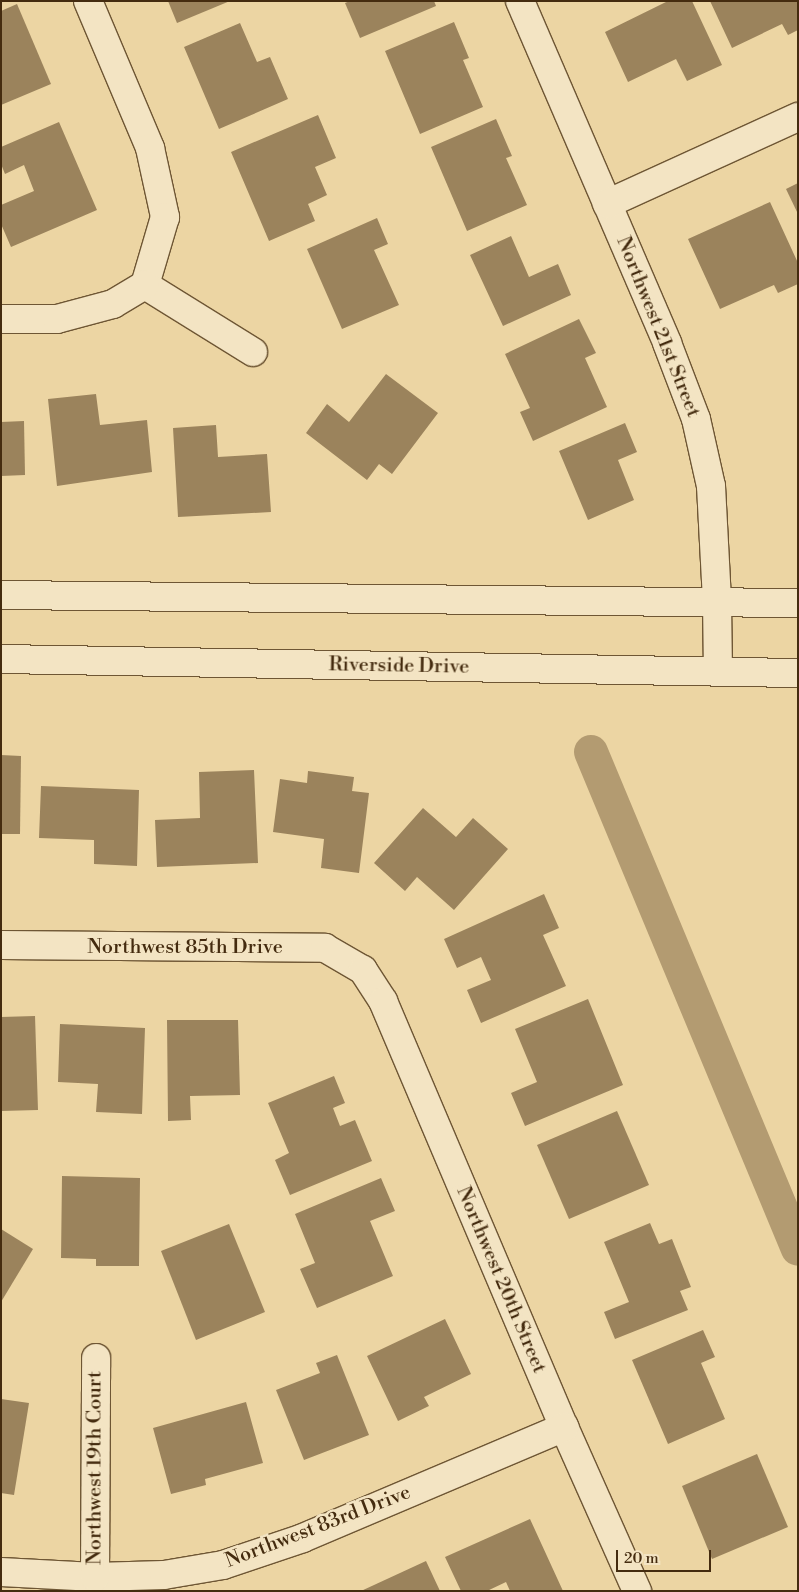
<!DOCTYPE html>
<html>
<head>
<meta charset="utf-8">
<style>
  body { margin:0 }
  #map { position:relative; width:799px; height:1592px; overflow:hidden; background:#ecd5a3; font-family:"Libre Bodoni",serif }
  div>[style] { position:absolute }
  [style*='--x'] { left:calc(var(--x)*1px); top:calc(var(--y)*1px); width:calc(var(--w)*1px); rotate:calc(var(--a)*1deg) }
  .canal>* { height:34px; margin:-17px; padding:0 17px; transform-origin:17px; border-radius:17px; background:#b39b71 }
  .building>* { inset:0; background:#9b835c }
  .roads { filter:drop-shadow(1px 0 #6e5634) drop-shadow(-1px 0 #6e5634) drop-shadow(0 1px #6e5634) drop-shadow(0 -1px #6e5634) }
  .minor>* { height:28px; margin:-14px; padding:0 14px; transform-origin:14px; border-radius:14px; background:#f3e4c3 }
  .tertiary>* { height:28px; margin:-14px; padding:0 14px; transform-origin:14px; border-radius:14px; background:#f3e4c3 }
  span { translate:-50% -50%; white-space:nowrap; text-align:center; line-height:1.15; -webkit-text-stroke:5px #f3e4c3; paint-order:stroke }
  .street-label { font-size:20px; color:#442b0f }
  .frame { position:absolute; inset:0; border:2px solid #442b0f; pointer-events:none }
  .scale { position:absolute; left:616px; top:1550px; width:95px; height:22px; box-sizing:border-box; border:2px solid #442b0f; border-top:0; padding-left:6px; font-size:15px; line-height:18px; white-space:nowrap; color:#442b0f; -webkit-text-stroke:4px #f3e4c3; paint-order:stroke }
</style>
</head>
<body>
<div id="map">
  <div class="canal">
    <div style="--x:591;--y:752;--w:538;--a:67.39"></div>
  </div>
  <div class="building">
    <div style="clip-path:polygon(168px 1px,230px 1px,177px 23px)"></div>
    <div style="clip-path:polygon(350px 1px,434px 1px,436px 6px,360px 38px,345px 3px)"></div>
    <div style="clip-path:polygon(668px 1px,692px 1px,722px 65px,687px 81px,676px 59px,628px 82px,605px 32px)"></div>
    <div style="clip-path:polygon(710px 1px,798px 1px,798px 30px,788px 35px,782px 24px,732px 48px)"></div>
    <div style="clip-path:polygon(17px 4px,51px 84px,1px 105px,1px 11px)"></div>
    <div style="clip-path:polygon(454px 22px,469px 58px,463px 60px,483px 107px,420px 134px,385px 51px)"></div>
    <div style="clip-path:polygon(240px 23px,257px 62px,270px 57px,288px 99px,219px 129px,184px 47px)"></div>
    <div style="clip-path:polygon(318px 115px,336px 158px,315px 167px,327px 195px,308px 204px,315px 221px,269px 241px,231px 152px)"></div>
    <div style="clip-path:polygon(496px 119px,512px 156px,506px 158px,527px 205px,467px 231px,431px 147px)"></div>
    <div style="clip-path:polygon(59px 122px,97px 210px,11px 247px,1px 224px,1px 205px,34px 191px,24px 165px,5px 174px,1px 164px,1px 147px)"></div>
    <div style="clip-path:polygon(798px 183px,798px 214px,786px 189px)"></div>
    <div style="clip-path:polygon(770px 202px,798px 263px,798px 284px,778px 293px,774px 285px,720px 309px,688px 239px)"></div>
    <div style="clip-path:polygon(377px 218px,388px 244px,374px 250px,399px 305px,342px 329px,307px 249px)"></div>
    <div style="clip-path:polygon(511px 236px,529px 277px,558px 264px,571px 295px,503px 326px,470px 255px)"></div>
    <div style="clip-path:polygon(579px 319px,596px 353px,585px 358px,607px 407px,533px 441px,520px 412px,530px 408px,505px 354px)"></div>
    <div style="clip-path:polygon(386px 374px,438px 413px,392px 474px,379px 464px,367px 480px,306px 433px,327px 404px,349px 422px)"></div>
    <div style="clip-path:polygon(96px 394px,100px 425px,147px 420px,152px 472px,57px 486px,48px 399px)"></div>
    <div style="clip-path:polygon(24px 421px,25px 475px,1px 476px,1px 422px)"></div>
    <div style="clip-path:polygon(625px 423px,637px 452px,618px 460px,634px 500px,588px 520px,559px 451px)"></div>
    <div style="clip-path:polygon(216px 425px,218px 457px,267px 454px,271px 512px,178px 517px,173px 428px)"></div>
    <div style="clip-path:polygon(1px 755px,21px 756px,20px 834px,1px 834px)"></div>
    <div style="clip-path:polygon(254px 770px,258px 863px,157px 867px,155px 820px,200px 818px,199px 772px)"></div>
    <div style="clip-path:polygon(308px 771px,354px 777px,352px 791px,369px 793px,359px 873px,321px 868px,324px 839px,273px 832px,280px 779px,307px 783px)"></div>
    <div style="clip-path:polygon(41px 786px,139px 790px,137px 866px,94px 864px,94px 840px,39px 838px)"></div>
    <div style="clip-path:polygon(423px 808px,456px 837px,473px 818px,508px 849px,454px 910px,417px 877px,405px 891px,374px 863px)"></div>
    <div style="clip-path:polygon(544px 894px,559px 928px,543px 935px,566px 986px,481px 1023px,467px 990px,491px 980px,481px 957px,457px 968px,444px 939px)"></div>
    <div style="clip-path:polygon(588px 999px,623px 1085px,525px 1126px,511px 1093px,537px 1082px,515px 1029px)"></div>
    <div style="clip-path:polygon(35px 1016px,38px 1110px,1px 1111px,1px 1017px)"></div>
    <div style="clip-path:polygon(167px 1020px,238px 1020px,240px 1095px,190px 1096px,191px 1120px,168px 1121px)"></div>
    <div style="clip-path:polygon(60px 1024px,145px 1028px,142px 1114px,96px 1112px,98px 1084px,58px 1082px)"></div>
    <div style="clip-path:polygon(334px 1076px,345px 1103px,333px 1108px,340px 1126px,355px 1120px,372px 1161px,290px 1195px,275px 1160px,289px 1153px,268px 1103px)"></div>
    <div style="clip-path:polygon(617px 1111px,649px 1185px,569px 1219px,537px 1145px)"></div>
    <div style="clip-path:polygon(62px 1176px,140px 1178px,139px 1266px,96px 1266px,96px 1259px,61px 1258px)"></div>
    <div style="clip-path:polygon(381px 1178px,395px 1211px,370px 1221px,393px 1276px,317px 1308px,300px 1269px,315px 1263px,295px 1214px)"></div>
    <div style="clip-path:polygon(650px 1223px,659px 1244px,672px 1239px,691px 1287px,680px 1291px,688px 1310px,615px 1339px,604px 1312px,629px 1302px,604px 1242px)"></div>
    <div style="clip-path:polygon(229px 1224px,265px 1312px,196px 1340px,161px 1251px)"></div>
    <div style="clip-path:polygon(1px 1229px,33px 1249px,1px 1302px)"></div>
    <div style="clip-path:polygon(445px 1319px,471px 1374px,424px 1397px,429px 1406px,398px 1421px,367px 1356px)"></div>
    <div style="clip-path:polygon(703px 1330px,715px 1357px,701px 1363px,725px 1419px,668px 1444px,632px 1360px)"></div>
    <div style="clip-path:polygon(337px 1355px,369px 1435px,304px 1460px,276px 1390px,320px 1373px,316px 1363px)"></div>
    <div style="clip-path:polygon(1px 1399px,29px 1403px,14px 1495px,1px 1493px)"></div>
    <div style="clip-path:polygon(246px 1402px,263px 1463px,205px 1479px,206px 1485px,171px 1494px,153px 1428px)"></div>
    <div style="clip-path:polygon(757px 1454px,788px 1527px,712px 1559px,682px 1486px)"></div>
    <div style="clip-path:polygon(530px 1519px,563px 1591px,510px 1591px,506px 1582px,487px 1591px,461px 1591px,445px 1557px)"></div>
    <div style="clip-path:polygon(426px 1561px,440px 1591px,361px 1591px)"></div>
  </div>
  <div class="roads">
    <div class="minor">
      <div style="--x:88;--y:1;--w:160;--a:67.1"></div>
      <div style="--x:150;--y:148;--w:71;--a:77.7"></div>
      <div style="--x:165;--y:217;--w:71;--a:106.4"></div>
      <div style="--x:520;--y:1;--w:372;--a:66.7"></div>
      <div style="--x:667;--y:343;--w:81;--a:69.1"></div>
      <div style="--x:696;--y:419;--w:69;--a:77.4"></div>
      <div style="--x:711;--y:486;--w:115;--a:87"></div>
      <div style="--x:717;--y:601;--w:71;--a:89.2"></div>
      <div style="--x:607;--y:204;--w:210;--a:-24.5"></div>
      <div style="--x:145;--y:285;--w:127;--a:31.8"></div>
      <div style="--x:1;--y:319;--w:56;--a:0"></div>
      <div style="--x:57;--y:319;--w:58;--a:-15"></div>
      <div style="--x:113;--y:304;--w:37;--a:-31"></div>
      <div style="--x:1;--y:945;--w:324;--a:0.5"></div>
      <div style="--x:325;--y:948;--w:44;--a:30.1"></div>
      <div style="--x:363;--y:970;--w:37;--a:57"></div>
      <div style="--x:383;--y:1001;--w:463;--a:67"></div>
      <div style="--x:564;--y:1427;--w:180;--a:66"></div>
      <div style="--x:1;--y:1572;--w:94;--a:3"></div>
      <div style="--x:95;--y:1577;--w:69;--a:-1.7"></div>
      <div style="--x:164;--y:1575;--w:60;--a:-9.6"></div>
      <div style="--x:223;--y:1565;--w:84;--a:-18.6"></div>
      <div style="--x:303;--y:1538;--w:284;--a:-23"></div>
      <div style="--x:95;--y:1577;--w:219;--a:-89.7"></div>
    </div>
    <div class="tertiary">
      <div style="--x:1;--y:595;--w:797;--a:0.58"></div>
      <div style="--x:1;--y:659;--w:797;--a:1.01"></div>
    </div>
  </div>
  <div class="street-label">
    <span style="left:658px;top:327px;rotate:68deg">Northwest 21st Street</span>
    <span style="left:399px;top:666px;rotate:1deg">Riverside Drive</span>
    <span style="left:185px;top:947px">Northwest 85th Drive</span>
    <span style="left:501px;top:1280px;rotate:67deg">Northwest 20th Street</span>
    <span style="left:95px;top:1468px;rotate:-90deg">Northwest 19th Court</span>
    <span style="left:318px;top:1527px;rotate:-21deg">Northwest 83rd Drive</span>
  </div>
  <div class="frame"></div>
  <div class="scale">20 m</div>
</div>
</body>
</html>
